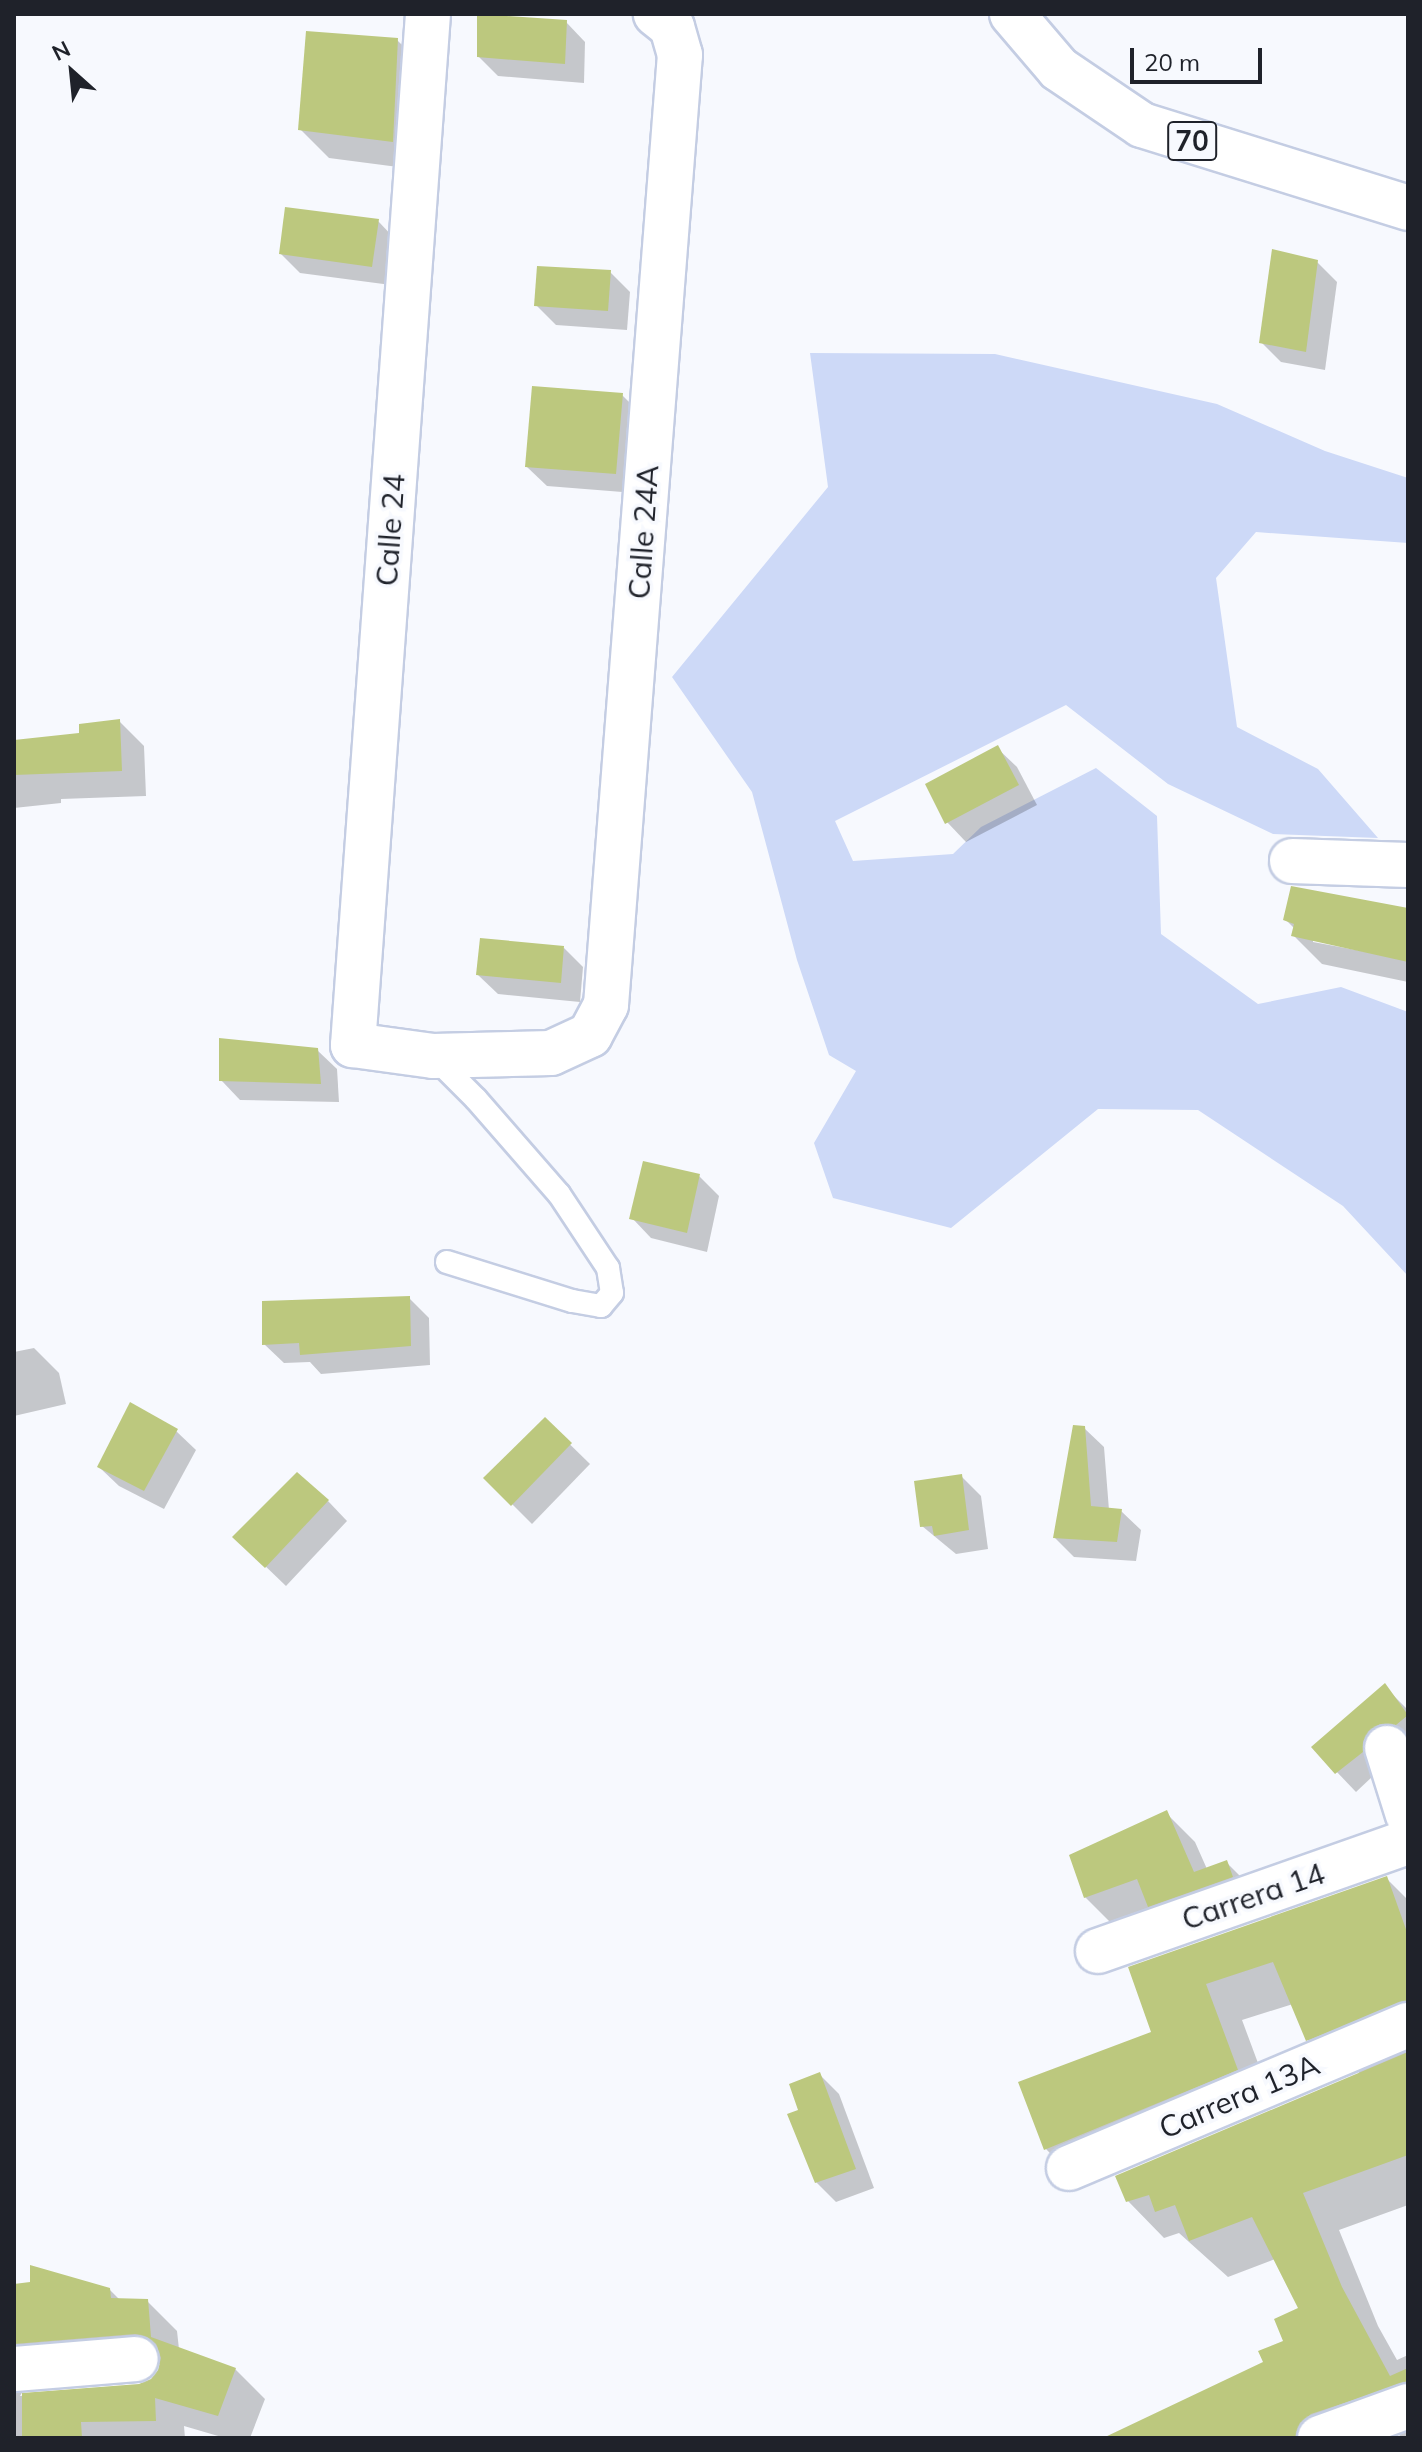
<!DOCTYPE html>
<html>
<head>
<meta charset="utf-8">
<style>
  body { margin:0 }
  #map { position:relative; width:1422px; height:2452px; overflow:hidden; background:#f7f9fe; font-family:Mulish,sans-serif }
  div>[style] { position:absolute }
  [style*='--x'] { left:calc(var(--x)*1px); top:calc(var(--y)*1px); width:calc(var(--w)*1px); rotate:calc(var(--a)*1deg) }
  .green>* { inset:0; background:#cdd9f7 }
  .shadow>* { inset:0; background:#0003 }
  .building>* { inset:0; background:#bcc87e }
  .roads { filter:drop-shadow(2px 0 #c4cde3) drop-shadow(-2px 0 #c4cde3) drop-shadow(0 2px #c4cde3) drop-shadow(0 -2px #c4cde3) }
  .service>* { height:22px; margin:-11px; padding:0 11px; transform-origin:11px; border-radius:11px; background:#fff }
  .minor>* { height:44px; margin:-22px; padding:0 22px; transform-origin:22px; border-radius:22px; background:#fff }
  .primary>* { height:44px; margin:-22px; padding:0 22px; transform-origin:22px; border-radius:22px; background:#fff }
  span { translate:-50% -50%; white-space:nowrap; text-align:center; line-height:1.15; -webkit-text-stroke:7px #f7f9fe; paint-order:stroke }
  .shield-label span { padding:2px 6px; background:#f7f9fe; border:2px solid; border-radius:6px; -webkit-text-stroke-width:0 }
  .shield-label { font-size:28px; color:#1f222a; font-weight:700 }
  .street-label { font-size:30px; color:#1f222a }
  .frame { position:absolute; inset:0; border:16px solid #1f222a; pointer-events:none }
  .north { position:absolute; left:32px; top:32px; width:80px; height:80px; -webkit-text-stroke:6px #f7f9fe; paint-order:stroke; rotate:333deg; font-size:22px; font-weight:700; line-height:32px; text-align:center; color:#1f222a }
  .north::after { content:''; display:block; margin:auto; width:28px; height:36px; background:#1f222a; clip-path:polygon(50% 0,100% 100%,50% 72%,0 100%) }
  .scale { position:absolute; left:1130px; top:48px; width:132px; height:36px; box-sizing:border-box; border:4px solid #1f222a; border-top:0; padding-left:10px; font-size:24px; line-height:28px; white-space:nowrap; color:#1f222a; -webkit-text-stroke:6px #f7f9fe; paint-order:stroke }
</style>
</head>
<body>
<div id="map">
  <div class="green">
    <div style="clip-path:polygon(810px 353px,995px 354px,1217px 404px,1325px 451px,1408px 478px,1408px 543px,1256px 532px,1216px 578px,1237px 727px,1318px 769px,1378px 838px,1273px 834px,1168px 784px,1066px 705px,835px 821px,853px 861px,953px 854px,981px 827px,1096px 768px,1157px 816px,1161px 934px,1258px 1004px,1341px 987px,1408px 1012px,1408px 1276px,1343px 1206px,1198px 1110px,1098px 1109px,951px 1228px,833px 1198px,814px 1143px,856px 1071px,829px 1055px,797px 960px,752px 792px,672px 677px,828px 487px)"></div>
  </div>
  <div class="shadow">
    <div style="clip-path:polygon(479px 14px,566px 22px,585px 42px,584px 83px,498px 76px,479px 57px)"></div>
    <div style="clip-path:polygon(397px 40px,426px 69px,421px 170px,329px 158px,300px 129px)"></div>
    <div style="clip-path:polygon(378px 221px,397px 241px,391px 285px,300px 273px,281px 254px)"></div>
    <div style="clip-path:polygon(1317px 262px,1337px 282px,1325px 370px,1281px 362px,1261px 342px)"></div>
    <div style="clip-path:polygon(610px 272px,630px 292px,627px 330px,556px 325px,536px 305px)"></div>
    <div style="clip-path:polygon(622px 395px,642px 415px,635px 493px,547px 486px,527px 467px)"></div>
    <div style="clip-path:polygon(119px 721px,144px 746px,146px 796px,61px 799px,61px 803px,14px 808px,14px 742px,81px 735px)"></div>
    <div style="clip-path:polygon(997px 748px,1017px 767px,1037px 805px,966px 842px,947px 822px)"></div>
    <div style="clip-path:polygon(evenodd,1408px 910px,1408px 982px,1322px 964px,1293px 935px,1295px 929px,1285px 919px,1408px 910px,1313px 938px,1367px 952px,1313px 942px,1313px 938px)"></div>
    <div style="clip-path:polygon(564px 948px,583px 967px,580px 1002px,498px 994px,478px 975px)"></div>
    <div style="clip-path:polygon(317px 1050px,337px 1069px,339px 1102px,240px 1100px,221px 1080px)"></div>
    <div style="clip-path:polygon(699px 1176px,719px 1196px,707px 1252px,651px 1238px,632px 1218px)"></div>
    <div style="clip-path:polygon(409px 1298px,429px 1318px,430px 1365px,321px 1374px,310px 1362px,284px 1363px,264px 1344px)"></div>
    <div style="clip-path:polygon(34px 1348px,59px 1373px,66px 1404px,14px 1416px,14px 1352px)"></div>
    <div style="clip-path:polygon(545px 1420px,590px 1464px,532px 1524px,486px 1478px)"></div>
    <div style="clip-path:polygon(1084px 1428px,1104px 1447px,1109px 1510px,1121px 1511px,1141px 1530px,1136px 1561px,1074px 1557px,1055px 1538px)"></div>
    <div style="clip-path:polygon(176px 1431px,196px 1450px,164px 1509px,119px 1486px,99px 1467px)"></div>
    <div style="clip-path:polygon(961px 1476px,981px 1496px,988px 1549px,956px 1554px,922px 1526px)"></div>
    <div style="clip-path:polygon(328px 1501px,347px 1521px,286px 1586px,235px 1537px)"></div>
    <div style="clip-path:polygon(1384px 1686px,1408px 1710px,1408px 1743px,1356px 1792px,1313px 1747px)"></div>
    <div style="clip-path:polygon(1166px 1813px,1195px 1842px,1207px 1869px,1226px 1862px,1255px 1891px,1114px 1926px,1085px 1897px)"></div>
    <div style="clip-path:polygon(1386px 1878px,1408px 1900px,1408px 2205px,1339px 2230px,1378px 2326px,1397px 2360px,1408px 2355px,1408px 2438px,1399px 2438px,1400px 2434px,1387px 2438px,1106px 2438px,1266px 2363px,1285px 2342px,1301px 2309px,1275px 2259px,1228px 2277px,1179px 2233px,1164px 2238px,1128px 2201px,1360px 2075px,1358px 2071px,1345px 2077px,1308px 2040px,1293px 2004px,1242px 2020px,1274px 2106px,1082px 2186px,1046px 2149px,1154px 2033px,1130px 1968px)"></div>
    <div style="clip-path:polygon(819px 2074px,839px 2094px,874px 2188px,836px 2202px,816px 2182px)"></div>
    <div style="clip-path:polygon(evenodd,14px 2286px,109px 2289px,120px 2300px,147px 2301px,177px 2331px,179px 2349px,235px 2369px,265px 2399px,250px 2438px,225px 2438px,184px 2426px,185px 2438px,14px 2438px,14px 2286px,162px 2364px,152px 2381px,139px 2386px,20px 2396px,31px 2377px,162px 2364px)"></div>
  </div>
  <div class="building">
    <div style="clip-path:polygon(477px 14px,567px 20px,565px 64px,477px 57px)"></div>
    <div style="clip-path:polygon(306px 31px,398px 38px,393px 142px,298px 130px)"></div>
    <div style="clip-path:polygon(285px 207px,379px 219px,372px 267px,279px 254px)"></div>
    <div style="clip-path:polygon(1272px 249px,1318px 260px,1306px 352px,1259px 343px)"></div>
    <div style="clip-path:polygon(537px 266px,611px 270px,608px 311px,534px 306px)"></div>
    <div style="clip-path:polygon(532px 386px,623px 393px,616px 474px,525px 467px)"></div>
    <div style="clip-path:polygon(120px 719px,122px 771px,14px 775px,14px 740px,79px 733px,79px 724px)"></div>
    <div style="clip-path:polygon(998px 745px,1019px 785px,945px 824px,925px 784px)"></div>
    <div style="clip-path:polygon(1291px 886px,1408px 908px,1408px 962px,1291px 936px,1294px 924px,1283px 920px)"></div>
    <div style="clip-path:polygon(480px 938px,564px 946px,561px 983px,476px 975px)"></div>
    <div style="clip-path:polygon(219px 1038px,318px 1048px,321px 1084px,219px 1081px)"></div>
    <div style="clip-path:polygon(643px 1161px,700px 1174px,687px 1233px,629px 1219px)"></div>
    <div style="clip-path:polygon(410px 1296px,411px 1346px,300px 1355px,299px 1343px,262px 1345px,262px 1301px)"></div>
    <div style="clip-path:polygon(130px 1402px,178px 1429px,144px 1491px,97px 1467px)"></div>
    <div style="clip-path:polygon(545px 1417px,572px 1443px,511px 1506px,483px 1478px)"></div>
    <div style="clip-path:polygon(1073px 1425px,1085px 1426px,1091px 1506px,1122px 1509px,1117px 1542px,1053px 1538px)"></div>
    <div style="clip-path:polygon(297px 1472px,329px 1500px,265px 1568px,232px 1537px)"></div>
    <div style="clip-path:polygon(962px 1474px,969px 1530px,934px 1536px,932px 1526px,920px 1527px,914px 1481px)"></div>
    <div style="clip-path:polygon(1385px 1683px,1408px 1715px,1396px 1725px,1380px 1724px,1369px 1731px,1363px 1742px,1363px 1752px,1335px 1774px,1311px 1747px)"></div>
    <div style="clip-path:polygon(1167px 1810px,1194px 1872px,1227px 1860px,1233px 1877px,1148px 1907px,1137px 1879px,1084px 1898px,1069px 1855px)"></div>
    <div style="clip-path:polygon(1387px 1876px,1408px 1935px,1408px 2001px,1306px 2041px,1273px 1962px,1206px 1984px,1238px 2070px,1044px 2150px,1018px 2082px,1151px 2032px,1128px 1967px)"></div>
    <div style="clip-path:polygon(1408px 2052px,1408px 2155px,1303px 2193px,1342px 2287px,1390px 2376px,1408px 2368px,1408px 2382px,1311px 2414px,1300px 2423px,1296px 2438px,1103px 2438px,1263px 2362px,1258px 2351px,1283px 2341px,1274px 2319px,1298px 2308px,1252px 2217px,1189px 2241px,1175px 2205px,1155px 2212px,1149px 2195px,1126px 2202px,1115px 2176px)"></div>
    <div style="clip-path:polygon(820px 2072px,856px 2169px,815px 2183px,787px 2114px,798px 2110px,789px 2084px)"></div>
    <div style="clip-path:polygon(30px 2265px,110px 2288px,111px 2298px,148px 2299px,151px 2337px,236px 2368px,218px 2416px,155px 2398px,156px 2421px,81px 2422px,82px 2438px,22px 2438px,22px 2393px,139px 2384px,151px 2379px,158px 2370px,161px 2358px,156px 2344px,147px 2337px,135px 2334px,14px 2344px,14px 2284px,30px 2282px)"></div>
  </div>
  <div class="roads">
    <div class="service">
      <div style="--x:434;--y:1057;--w:59;--a:45"></div>
      <div style="--x:476;--y:1099;--w:126;--a:48.9"></div>
      <div style="--x:559;--y:1194;--w:89;--a:56.5"></div>
      <div style="--x:608;--y:1268;--w:25;--a:81"></div>
      <div style="--x:612;--y:1293;--w:17;--a:130"></div>
      <div style="--x:601;--y:1306;--w:29;--a:-170"></div>
      <div style="--x:572;--y:1301;--w:131;--a:-162.7"></div>
    </div>
    <div class="minor">
      <div style="--x:428;--y:14;--w:1034;--a:94.16"></div>
      <div style="--x:353;--y:1045;--w:81;--a:7.8"></div>
      <div style="--x:433;--y:1056;--w:118;--a:-1.5"></div>
      <div style="--x:551;--y:1053;--w:43;--a:-24.8"></div>
      <div style="--x:590;--y:1035;--w:34;--a:-62"></div>
      <div style="--x:606;--y:1005;--w:953;--a:-85.55"></div>
      <div style="--x:680;--y:55;--w:29;--a:-106"></div>
      <div style="--x:672;--y:27;--w:21;--a:-141"></div>
      <div style="--x:1292;--y:861;--w:116;--a:2"></div>
      <div style="--x:1387;--y:1748;--w:70;--a:72.6"></div>
      <div style="--x:1098;--y:1951;--w:329;--a:-19.4"></div>
      <div style="--x:1069;--y:2168;--w:368;--a:-22.9"></div>
      <div style="--x:14;--y:2369;--w:122;--a:-4.7"></div>
      <div style="--x:1320;--y:2438;--w:94;--a:-20"></div>
    </div>
    <div class="primary">
      <div style="--x:1012;--y:14;--w:72;--a:49.5"></div>
      <div style="--x:1059;--y:69;--w:100;--a:34"></div>
      <div style="--x:1142;--y:125;--w:279;--a:17.3"></div>
    </div>
  </div>
  <div class="shield-label">
    <span style="left:1192px;top:141px">70</span>
  </div>
  <div class="street-label">
    <span style="left:390px;top:530px;rotate:-86deg">Calle 24</span>
    <span style="left:643px;top:532px;rotate:-86deg">Calle 24A</span>
    <span style="left:1253px;top:1896px;rotate:-19deg">Carrera 14</span>
    <span style="left:1239px;top:2096px;rotate:-23deg">Carrera 13A</span>
  </div>
  <div class="frame"></div>
  <div class="north">N</div>
  <div class="scale">20 m</div>
</div>
</body>
</html>
